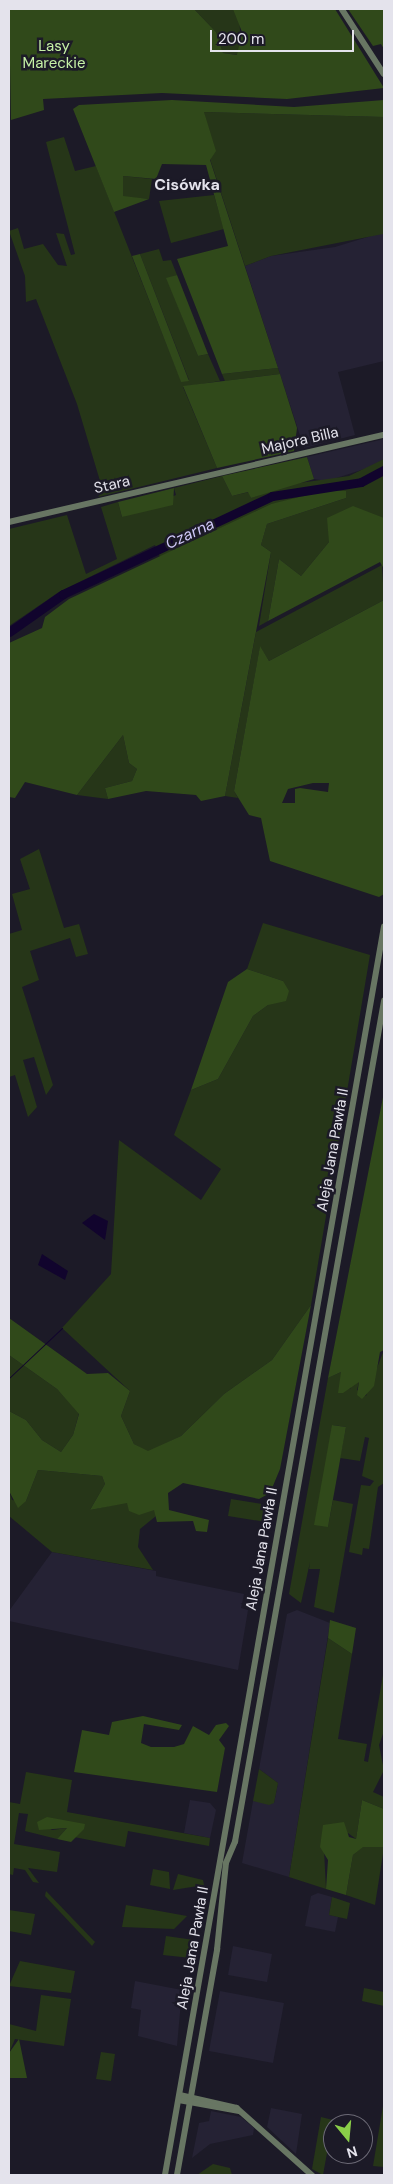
<!DOCTYPE html>
<html>
<head>
<meta charset="utf-8">
<style>
  body { margin:0 }
  #map { position:relative; width:393px; height:2184px; overflow:hidden; background:#1c1a27; font-family:"DM Sans",sans-serif }
  div>[style] { position:absolute }
  [style*='--x'] { left:calc(var(--x)*1px); top:calc(var(--y)*1px); width:calc(var(--w)*1px); rotate:calc(var(--a)*1deg) }
  .built>* { inset:0; background:#252234 }
  .green>* { inset:0; background:#263618 }
  .forest>* { inset:0; background:#30491a }
  .water>* { inset:0; background:#11042d }
  .stream>* { height:1px; margin:-0.5px; padding:0 0.5px; transform-origin:0.5px; border-radius:0.5px; background:#11042d }
  .river>* { height:9px; margin:-4.5px; padding:0 4.5px; transform-origin:4.5px; border-radius:4.5px; background:#11042d }
  .secondary>* { height:5.5px; margin:-2.75px; padding:0 2.75px; transform-origin:2.75px; border-radius:2.75px; background:#687663 }
  span { translate:-50% -50%; white-space:nowrap; text-align:center; line-height:1.15; -webkit-text-stroke:5px #1c1a27; paint-order:stroke }
  .park-label { font-size:15px; color:#c6f1a6 }
  .street-label { font-size:15px; color:#e4e3ec }
  .neighbourhood-label { font-size:16px; color:#e4e3ec; font-weight:700 }
  .water-label { font-size:16px; color:#cfc8f7; font-style:italic }
  .frame { position:absolute; inset:0; border:10px solid #e4e3ec; pointer-events:none }
  .north { position:absolute; left:323px; top:2114px; width:50px; height:50px; box-sizing:border-box; background:#1c1a27; border:1px solid #6c6a76; border-radius:50%; rotate:163deg; font-size:14px; font-weight:700; line-height:20px; text-align:center; color:#e4e3ec }
  .north::after { content:''; display:block; margin:auto; width:18px; height:22px; background:#8ace48; clip-path:polygon(50% 0,100% 100%,50% 72%,0 100%) }
  .scale { position:absolute; left:210px; top:30px; width:144px; height:22px; box-sizing:border-box; border:2px solid #e4e3ec; border-top:0; padding-left:6px; font-size:15px; line-height:18px; white-space:nowrap; color:#e4e3ec; -webkit-text-stroke:4px #1c1a27; paint-order:stroke }
</style>
</head>
<body>
<div id="map">
  <div class="built">
    <div style="clip-path:polygon(384px 232px,384px 361px,338px 372px,355px 435px,304px 448px,245px 266px,271px 256px,335px 247px)"></div>
    <div style="clip-path:polygon(384px 439px,384px 459px,374px 466px,327px 481px,314px 479px,307px 457px)"></div>
    <div style="clip-path:polygon(52px 1552px,156px 1571px,156px 1576px,244px 1594px,241px 1608px,248px 1610px,238px 1670px,9px 1621px,9px 1611px)"></div>
    <div style="clip-path:polygon(297px 1610px,330px 1623px,289px 1877px,242px 1863px,253px 1801px,274px 1803px,278px 1783px,259px 1769px,287px 1614px)"></div>
    <div style="clip-path:polygon(190px 1800px,210px 1803px,216px 1810px,210px 1838px,184px 1833px)"></div>
    <div style="clip-path:polygon(318px 1893px,332px 1897px,329px 1915px,338px 1917px,335px 1932px,305px 1926px,311px 1896px)"></div>
    <div style="clip-path:polygon(233px 1946px,272px 1954px,267px 1982px,228px 1975px)"></div>
    <div style="clip-path:polygon(135px 1981px,182px 1990px,177px 2046px,138px 2036px,141px 2010px,131px 2008px)"></div>
    <div style="clip-path:polygon(220px 1991px,284px 2003px,273px 2063px,209px 2051px)"></div>
    <div style="clip-path:polygon(271px 2108px,302px 2114px,296px 2154px,267px 2127px)"></div>
    <div style="clip-path:polygon(211px 2111px,241px 2117px,254px 2128px,253px 2135px,210px 2144px,192px 2158px,199px 2123px,209px 2121px)"></div>
  </div>
  <div class="green">
    <div style="clip-path:polygon(194px 9px,233px 9px,239px 15px,241px 45px,238px 55px,223px 53px,216px 32px)"></div>
    <div style="clip-path:polygon(204px 112px,384px 117px,383px 234px,271px 256px,245px 266px,210px 159px)"></div>
    <div style="clip-path:polygon(64px 137px,75px 171px,96px 166px,181px 381px,189px 380px,140px 254px,159px 249px,163px 261px,171px 260px,177px 275px,167px 279px,198px 356px,208px 354px,220px 381px,183px 387px,217px 468px,98px 497px,103px 491px,77px 404px,36px 299px,26px 302px,25px 276px,9px 231px,18px 228px,24px 249px,43px 244px,58px 265px,67px 266px,56px 233px,64px 234px,71px 255px,75px 254px,46px 142px)"></div>
    <div style="clip-path:polygon(123px 176px,152px 179px,149px 199px,122px 197px)"></div>
    <div style="clip-path:polygon(214px 195px,224px 229px,171px 243px,159px 201px)"></div>
    <div style="clip-path:polygon(278px 368px,280px 374px,225px 381px,222px 374px)"></div>
    <div style="clip-path:polygon(384px 459px,384px 518px,329px 542px,301px 576px,279px 559px,268px 621px,259px 626px,271px 552px,261px 545px,267px 524px,346px 498px,271px 504px,160px 557px,155px 545px,59px 592px,9px 626px,9px 529px,67px 515px,86px 574px,117px 559px,101px 507px,118px 502px,122px 517px,176px 495px,174px 488px,222px 476px,232px 496px,249px 492px,251px 498px,285px 485px,349px 476px)"></div>
    <div style="clip-path:polygon(382px 565px,384px 600px,269px 661px,260px 647px,234px 791px,238px 798px,225px 796px,256px 632px)"></div>
    <div style="clip-path:polygon(123px 735px,129px 763px,137px 769px,132px 781px,105px 788px,108px 799px,77px 795px)"></div>
    <div style="clip-path:polygon(39px 849px,64px 928px,79px 924px,88px 954px,76px 957px,70px 938px,30px 951px,39px 980px,22px 987px,53px 1085px,46px 1095px,34px 1057px,23px 1060px,37px 1107px,28px 1117px,15px 1075px,9px 1077px,9px 934px,22px 930px,12px 894px,30px 889px,20px 859px)"></div>
    <div style="clip-path:polygon(263px 923px,370px 955px,311px 1305px,272px 1360px,224px 1394px,181px 1436px,148px 1452px,134px 1444px,121px 1416px,130px 1391px,62px 1328px,111px 1274px,119px 1140px,201px 1200px,221px 1169px,174px 1135px,191px 1090px,218px 1079px,253px 1016px,268px 1005px,283px 981px,247px 969px)"></div>
    <div style="clip-path:polygon(384px 1350px,384px 1483px,378px 1487px,369px 1549px,363px 1548px,362px 1555px,349px 1552px,361px 1485px,370px 1486px,374px 1481px,362px 1476px,369px 1438px,365px 1437px,360px 1461px,340px 1458px,346px 1427px,333px 1425px,328px 1527px,333px 1500px,353px 1504px,334px 1613px,314px 1607px,320px 1569px,309px 1569px,310px 1562px,301px 1603px,289px 1594px,328px 1378px,341px 1372px,350px 1389px,354px 1381px,359px 1382px,357px 1390px,366px 1396px)"></div>
    <div style="clip-path:polygon(9px 1355px,57px 1389px,79px 1413px,73px 1435px,61px 1452px,42px 1440px,26px 1420px,9px 1411px)"></div>
    <div style="clip-path:polygon(38px 1470px,102px 1476px,105px 1484px,90px 1510px,127px 1502px,155px 1509px,156px 1516px,140px 1529px,138px 1547px,153px 1570px,52px 1552px,9px 1516px,9px 1491px,12px 1500px,26px 1501px)"></div>
    <div style="clip-path:polygon(231px 1499px,269px 1505px,266px 1522px,228px 1516px)"></div>
    <div style="clip-path:polygon(328px 1638px,352px 1654px,338px 1739px,367px 1744px,364px 1761px,368px 1762px,384px 1669px,384px 1731px,379px 1745px,384px 1770px,373px 1792px,384px 1797px,384px 1809px,362px 1800px,356px 1839px,348px 1833px,324px 1850px,326px 1889px,289px 1877px)"></div>
    <div style="clip-path:polygon(259px 1769px,278px 1783px,274px 1803px,269px 1805px,253px 1801px)"></div>
    <div style="clip-path:polygon(26px 1772px,72px 1780px,67px 1812px,210px 1838px,209px 1846px,128px 1831px,125px 1847px,74px 1837px,81px 1830px,39px 1821px,52px 1830px,67px 1828px,57px 1839px,25px 1831px,28px 1814px,19px 1813px,14px 1844px,60px 1852px,57px 1872px,28px 1868px,39px 1883px,33px 1882px,25px 1870px,14px 1868px,13px 1875px,9px 1874px,9px 1802px,20px 1804px)"></div>
    <div style="clip-path:polygon(362px 1847px,384px 1847px,375px 1905px,346px 1895px,353px 1855px)"></div>
    <div style="clip-path:polygon(153px 1869px,169px 1872px,170px 1889px,150px 1885px)"></div>
    <div style="clip-path:polygon(178px 1874px,203px 1880px,204px 1885px,173px 1890px)"></div>
    <div style="clip-path:polygon(46px 1891px,95px 1942px,92px 1946px,45px 1896px)"></div>
    <div style="clip-path:polygon(332px 1897px,350px 1903px,347px 1919px,329px 1915px)"></div>
    <div style="clip-path:polygon(126px 1905px,187px 1916px,174px 1929px,122px 1927px)"></div>
    <div style="clip-path:polygon(9px 1910px,35px 1914px,31px 1935px,9px 1931px)"></div>
    <div style="clip-path:polygon(166px 1936px,194px 1940px,191px 1958px,163px 1955px)"></div>
    <div style="clip-path:polygon(20px 1961px,75px 1971px,71px 1993px,9px 1986px)"></div>
    <div style="clip-path:polygon(364px 1988px,384px 1992px,384px 2006px,362px 2001px)"></div>
    <div style="clip-path:polygon(41px 1995px,71px 1999px,64px 2046px,15px 2039px,9px 2053px,9px 2024px,36px 2031px)"></div>
    <div style="clip-path:polygon(101px 2052px,115px 2054px,111px 2081px,96px 2079px)"></div>
    <div style="clip-path:polygon(384px 2100px,384px 2167px,373px 2166px)"></div>
    <div style="clip-path:polygon(321px 2117px,333px 2120px,323px 2175px,312px 2169px)"></div>
    <div style="clip-path:polygon(213px 2164px,230px 2168px,232px 2175px,197px 2175px)"></div>
  </div>
  <div class="forest">
    <div style="clip-path:polygon(9px 9px,194px 9px,216px 32px,223px 53px,237px 55px,242px 32px,233px 9px,335px 9px,384px 88px,287px 99px,162px 93px,43px 99px,44px 110px,11px 120px)"></div>
    <div style="clip-path:polygon(348px 9px,384px 9px,384px 49px,381px 44px,373px 46px)"></div>
    <div style="clip-path:polygon(172px 100px,294px 107px,384px 100px,384px 117px,204px 112px,216px 151px,210px 160px,278px 368px,222px 374px,177px 259px,228px 246px,206px 165px,162px 164px,156px 179px,123px 176px,123px 196px,149px 199px,114px 212px,73px 109px,79px 105px)"></div>
    <div style="clip-path:polygon(140px 254px,189px 381px,181px 382px,132px 256px)"></div>
    <div style="clip-path:polygon(177px 275px,208px 354px,198px 356px,166px 278px)"></div>
    <div style="clip-path:polygon(280px 374px,297px 428px,294px 451px,217px 468px,183px 386px)"></div>
    <div style="clip-path:polygon(307px 457px,314px 479px,251px 498px,248px 492px,232px 496px,222px 476px)"></div>
    <div style="clip-path:polygon(174px 488px,173px 505px,122px 517px,118px 502px)"></div>
    <div style="clip-path:polygon(324px 491px,346px 491px,346px 498px,267px 524px,261px 545px,271px 552px,225px 796px,201px 801px,196px 795px,146px 791px,108px 799px,105px 788px,132px 781px,137px 769px,129px 763px,123px 735px,77px 795px,25px 782px,15px 798px,9px 797px,9px 643px,42px 628px,45px 617px,69px 599px,271px 504px)"></div>
    <div style="clip-path:polygon(353px 506px,384px 518px,384px 569px,380px 562px,268px 621px,279px 559px,301px 576px,329px 542px,327px 518px)"></div>
    <div style="clip-path:polygon(evenodd,384px 600px,384px 894px,379px 897px,270px 861px,261px 818px,249px 815px,234px 791px,260px 646px,269px 661px,384px 600px,313px 783px,329px 783px,328px 792px,300px 788px,295px 789px,295px 803px,282px 803px,288px 789px,313px 783px)"></div>
    <div style="clip-path:polygon(247px 969px,283px 981px,289px 991px,286px 1001px,268px 1005px,253px 1016px,218px 1079px,191px 1090px,228px 982px)"></div>
    <div style="clip-path:polygon(384px 1092px,384px 1350px,380px 1352px,374px 1386px,362px 1399px,357px 1395px,359px 1382px,343px 1393px,338px 1393px,341px 1372px,328px 1378px)"></div>
    <div style="clip-path:polygon(311px 1305px,280px 1469px,270px 1493px,259px 1499px,183px 1483px,168px 1493px,169px 1510px,209px 1520px,207px 1532px,196px 1531px,193px 1521px,157px 1522px,154px 1510px,139px 1515px,129px 1511px,127px 1503px,90px 1510px,105px 1484px,102px 1476px,38px 1470px,26px 1501px,18px 1508px,9px 1491px,9px 1411px,26px 1420px,42px 1440px,61px 1452px,73px 1435px,79px 1414px,57px 1389px,9px 1355px,9px 1318px,87px 1374px,108px 1373px,130px 1391px,121px 1416px,134px 1444px,148px 1451px,181px 1436px,224px 1394px,272px 1360px)"></div>
    <div style="clip-path:polygon(332px 1425px,346px 1427px,328px 1527px,314px 1525px)"></div>
    <div style="clip-path:polygon(330px 1620px,356px 1628px,352px 1654px,328px 1638px)"></div>
    <div style="clip-path:polygon(143px 1716px,182px 1725px,179px 1730px,144px 1724px,141px 1743px,151px 1747px,174px 1747px,184px 1744px,193px 1726px,209px 1735px,216px 1725px,226px 1723px,229px 1726px,219px 1740px,225px 1748px,217px 1792px,74px 1772px,82px 1730px,109px 1735px,112px 1722px)"></div>
    <div style="clip-path:polygon(362px 1800px,384px 1809px,384px 1847px,363px 1847px,353px 1855px,346px 1895px,326px 1889px,328px 1860px,320px 1847px,323px 1825px,344px 1822px,349px 1837px,356px 1839px)"></div>
    <div style="clip-path:polygon(47px 1817px,85px 1824px,84px 1829px,71px 1842px,57px 1839px,67px 1828px,39px 1830px,37px 1822px)"></div>
    <div style="clip-path:polygon(19px 2039px,27px 2078px,9px 2078px,9px 2053px)"></div>
  </div>
  <div class="water">
    <div style="clip-path:polygon(94px 1214px,108px 1221px,105px 1240px,82px 1223px)"></div>
    <div style="clip-path:polygon(42px 1254px,68px 1271px,65px 1280px,38px 1265px)"></div>
  </div>
  <div class="stream">
    <div style="--x:9;--y:1378;--w:73;--a:-43.3"></div>
  </div>
  <div class="river">
    <div style="--x:9;--y:632;--w:66;--a:-35.1"></div>
    <div style="--x:63;--y:594;--w:231;--a:-25.1"></div>
    <div style="--x:272;--y:496;--w:90;--a:-8.9"></div>
    <div style="--x:361;--y:482;--w:26;--a:-28"></div>
  </div>
  <div class="secondary">
    <div style="--x:342;--y:9;--w:77;--a:57.1"></div>
    <div style="--x:9;--y:522;--w:385;--a:-13.1"></div>
    <div style="--x:180;--y:2095;--w:58;--a:12.8"></div>
    <div style="--x:237;--y:2108;--w:101;--a:41.8"></div>
    <div style="--x:179;--y:2100;--w:61;--a:10.4"></div>
    <div style="--x:165;--y:2175;--w:1267;--a:-80.05"></div>
    <div style="--x:177;--y:2175;--w:229;--a:-79.9"></div>
    <div style="--x:217;--y:1950;--w:87;--a:-84.1"></div>
    <div style="--x:226;--y:1863;--w:23;--a:-67"></div>
    <div style="--x:235;--y:1842;--w:854;--a:-79.95"></div>
  </div>
  <div class="park-label">
    <span style="left:54px;top:55px">Lasy<br>Mareckie</span>
  </div>
  <div class="street-label">
    <span style="left:300px;top:441px;rotate:-13deg">Majora Billa</span>
    <span style="left:112px;top:485px;rotate:-13deg">Stara</span>
    <span style="left:333px;top:1150px;rotate:-80deg">Aleja Jana Pawła II</span>
    <span style="left:262px;top:1549px;rotate:-80deg">Aleja Jana Pawła II</span>
    <span style="left:193px;top:1948px;rotate:-80deg">Aleja Jana Pawła II</span>
  </div>
  <div class="neighbourhood-label">
    <span style="left:187px;top:185px">Cisówka</span>
  </div>
  <div class="water-label">
    <span style="left:190px;top:534px;rotate:-25deg">Czarna</span>
  </div>
  <div class="frame"></div>
  <div class="north">N</div>
  <div class="scale">200 m</div>
</div>
</body>
</html>
